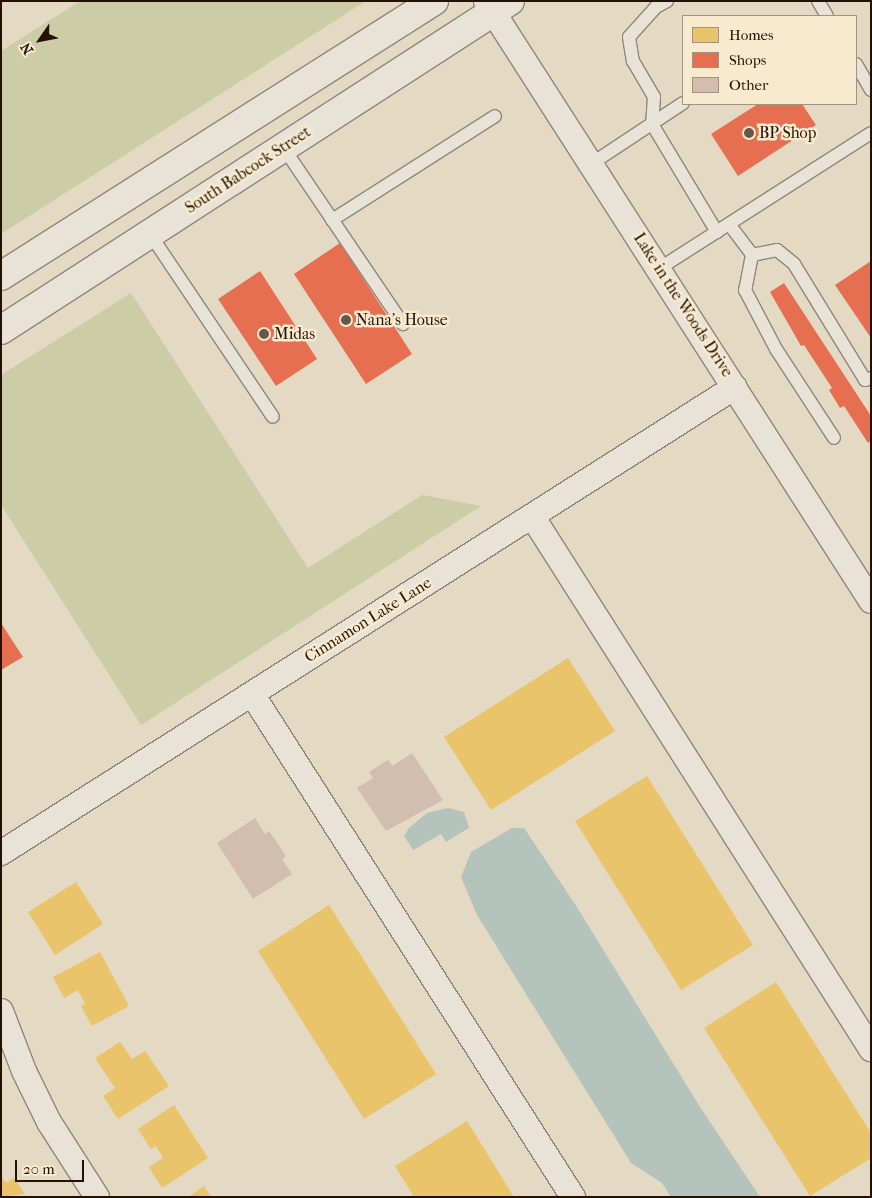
<!DOCTYPE html>
<html>
<head>
<meta charset="utf-8">
<style>
  body { margin:0 }
  #map { position:relative; width:872px; height:1198px; overflow:hidden; background:#e4d9c2; font-family:"IM FELL French Canon",serif }
  div>[style] { position:absolute }
  [style*='--x'] { left:calc(var(--x)*1px); top:calc(var(--y)*1px); width:calc(var(--w)*1px); rotate:calc(var(--a)*1deg) }
  .green>* { inset:0; background:#cccca6 }
  .water>* { inset:0; background:#b4c3bb }
  .homes>* { inset:0; background:#e9c46a }
  .shops>* { inset:0; background:#e76f51 }
  .building>* { inset:0; background:#d1beaf }
  .roads { filter:drop-shadow(1px 0 #908779) drop-shadow(-1px 0 #908779) drop-shadow(0 1px #908779) drop-shadow(0 -1px #908779) }
  .lane>* { height:12px; margin:-6px; padding:0 6px; transform-origin:6px; border-radius:6px; background:#e9e3d7 }
  .street>* { height:24px; margin:-12px; padding:0 12px; transform-origin:12px; border-radius:12px; background:#e9e3d7 }
  .secondary>* { height:28px; margin:-14px; padding:0 14px; transform-origin:14px; border-radius:14px; background:#e9e3d7 }
  .dots>* { width:14px; height:14px; translate:-50% -50%; box-sizing:border-box; border:2px solid #f7eace; border-radius:50% }
  span { translate:-50% -50%; white-space:nowrap; text-align:center; line-height:1.15; -webkit-text-stroke:5px #f7eace; paint-order:stroke }
  .poi-label { font-size:16px; color:#251005 }
  .left { translate:0 -50%; text-align:left }
  .street-label { font-size:16px; color:#251005 }
  .frame { position:absolute; inset:0; border:2px solid #251005; pointer-events:none }
  .legend { position:absolute; left:682px; top:15px; width:175px; height:90px; box-sizing:border-box; background:#f7eace; border:1px solid #a3937e; margin:0; padding:6px 9px; list-style:none; font-size:15px; color:#251005 }
  .legend li { display:flex; align-items:center; gap:10px; height:25px }
  .legend b { width:25px; border:1px solid #a3937e }
  .north { position:absolute; left:15px; top:15px; width:50px; height:50px; -webkit-text-stroke:4px #f7eace; paint-order:stroke; rotate:237deg; font-size:14px; font-weight:700; line-height:20px; text-align:center; color:#251005 }
  .north::after { content:''; display:block; margin:auto; width:18px; height:22px; background:#251005; clip-path:polygon(50% 0,100% 100%,50% 72%,0 100%) }
  .scale { position:absolute; left:15px; top:1160px; width:69px; height:22px; box-sizing:border-box; border:2px solid #251005; border-top:0; padding-left:6px; font-size:15px; line-height:18px; white-space:nowrap; color:#251005; -webkit-text-stroke:4px #f7eace; paint-order:stroke }
</style>
</head>
<body>
<div id="map">
  <div class="green">
    <div style="clip-path:polygon(80px 1px,366px 1px,1px 234px,1px 51px)"></div>
    <div style="clip-path:polygon(131px 293px,308px 568px,422px 495px,481px 506px,141px 725px,1px 505px,1px 375px)"></div>
  </div>
  <div class="water">
    <div style="clip-path:polygon(448px 808px,464px 812px,469px 828px,446px 842px,441px 834px,413px 850px,404px 836px,409px 828px,427px 813px)"></div>
    <div style="clip-path:polygon(512px 828px,524px 828px,575px 904px,700px 1107px,760px 1197px,671px 1197px,662px 1183px,631px 1163px,477px 915px,461px 877px,471px 852px)"></div>
  </div>
  <div class="homes">
    <div style="clip-path:polygon(568px 658px,615px 731px,491px 810px,444px 737px)"></div>
    <div style="clip-path:polygon(647px 776px,753px 945px,681px 990px,575px 821px)"></div>
    <div style="clip-path:polygon(76px 882px,103px 924px,55px 955px,28px 912px)"></div>
    <div style="clip-path:polygon(329px 905px,436px 1074px,364px 1119px,258px 951px)"></div>
    <div style="clip-path:polygon(100px 952px,129px 1006px,92px 1026px,81px 1006px,85px 1004px,78px 990px,64px 998px,53px 977px)"></div>
    <div style="clip-path:polygon(776px 982px,871px 1133px,871px 1158px,810px 1196px,704px 1028px)"></div>
    <div style="clip-path:polygon(120px 1042px,132px 1059px,145px 1051px,169px 1086px,118px 1119px,103px 1096px,115px 1088px,95px 1058px)"></div>
    <div style="clip-path:polygon(174px 1105px,208px 1158px,162px 1188px,149px 1167px,163px 1158px,156px 1146px,151px 1149px,138px 1129px)"></div>
    <div style="clip-path:polygon(467px 1121px,514px 1197px,414px 1197px,395px 1166px)"></div>
    <div style="clip-path:polygon(1px 1176px,6px 1183px,14px 1178px,25px 1194px,1px 1197px)"></div>
    <div style="clip-path:polygon(204px 1186px,211px 1197px,189px 1197px)"></div>
  </div>
  <div class="shops">
    <div style="clip-path:polygon(758px 104px,802px 104px,816px 125px,738px 176px,711px 134px)"></div>
    <div style="clip-path:polygon(340px 243px,412px 354px,366px 384px,294px 274px)"></div>
    <div style="clip-path:polygon(871px 261px,871px 338px,835px 285px)"></div>
    <div style="clip-path:polygon(260px 271px,317px 359px,276px 386px,218px 299px)"></div>
    <div style="clip-path:polygon(784px 283px,871px 416px,871px 441px,868px 443px,844px 406px,840px 408px,829px 390px,832px 388px,804px 345px,801px 346px,770px 292px)"></div>
    <div style="clip-path:polygon(1px 623px,23px 657px,1px 670px)"></div>
  </div>
  <div class="building">
    <div style="clip-path:polygon(412px 753px,443px 800px,386px 831px,357px 788px,373px 778px,369px 772px,388px 760px,392px 766px)"></div>
    <div style="clip-path:polygon(255px 818px,265px 834px,269px 831px,286px 856px,282px 859px,292px 874px,253px 899px,217px 843px)"></div>
  </div>
  <div class="roads">
    <div class="lane">
      <div style="--x:667;--y:1;--w:13;--a:151"></div>
      <div style="--x:656;--y:7;--w:40;--a:132"></div>
      <div style="--x:629;--y:37;--w:24;--a:81"></div>
      <div style="--x:633;--y:61;--w:42;--a:59.7"></div>
      <div style="--x:654;--y:97;--w:27;--a:94"></div>
      <div style="--x:652;--y:124;--w:126;--a:59"></div>
      <div style="--x:818;--y:1;--w:17;--a:59"></div>
      <div style="--x:856;--y:64;--w:30;--a:60"></div>
      <div style="--x:283;--y:147;--w:214;--a:55.9"></div>
      <div style="--x:591;--y:164;--w:110;--a:-33.5"></div>
      <div style="--x:332;--y:220;--w:193;--a:-32.5"></div>
      <div style="--x:729;--y:224;--w:39;--a:53"></div>
      <div style="--x:752;--y:255;--w:25;--a:-11"></div>
      <div style="--x:777;--y:250;--w:22;--a:39"></div>
      <div style="--x:794;--y:264;--w:136;--a:58.5"></div>
      <div style="--x:865;--y:380;--w:6;--a:-18"></div>
      <div style="--x:150;--y:234;--w:220;--a:56.1"></div>
      <div style="--x:752;--y:255;--w:36;--a:101"></div>
      <div style="--x:745;--y:290;--w:67;--a:62.3"></div>
      <div style="--x:776;--y:349;--w:106;--a:56.9"></div>
      <div style="--x:660;--y:268;--w:250;--a:-32.6"></div>
    </div>
    <div class="street">
      <div style="--x:486;--y:1;--w:713;--a:57.31"></div>
      <div style="--x:532;--y:516;--w:632;--a:57.54"></div>
      <div style="--x:252;--y:694;--w:597;--a:57.46"></div>
      <div style="--x:1;--y:853;--w:869;--a:-32.41"></div>
      <div style="--x:1;--y:1011;--w:64;--a:69"></div>
      <div style="--x:24;--y:1071;--w:57;--a:63.9"></div>
      <div style="--x:49;--y:1122;--w:89;--a:57.4"></div>
    </div>
    <div class="secondary">
      <div style="--x:1;--y:276;--w:513;--a:-32.42"></div>
      <div style="--x:1;--y:330;--w:606;--a:-32.88"></div>
    </div>
  </div>
  <div class="dots">
    <div style="left:749px;top:133px;background:#685647"></div>
    <div style="left:346px;top:320px;background:#685647"></div>
    <div style="left:264px;top:334px;background:#685647"></div>
  </div>
  <div class="poi-label">
    <span class="left" style="left:759px;top:133px">BP Shop</span>
    <span class="left" style="left:356px;top:320px">Nana's House</span>
    <span class="left" style="left:274px;top:334px">Midas</span>
  </div>
  <div class="street-label">
    <span style="left:248px;top:170px;rotate:-33deg">South Babcock Street</span>
    <span style="left:683px;top:305px;rotate:57deg">Lake in the Woods Drive</span>
    <span style="left:368px;top:620px;rotate:-32deg">Cinnamon Lake Lane</span>
  </div>
  <div class="frame"></div>
  <ul class="legend">
  <li><b style="height:14px;background:#e9c46a"></b>Homes</li>
  <li><b style="height:14px;background:#e76f51"></b>Shops</li>
  <li><b style="height:14px;background:#d1beaf"></b>Other</li>
  </ul>
  <div class="north">N</div>
  <div class="scale">20 m</div>
</div>
</body>
</html>
